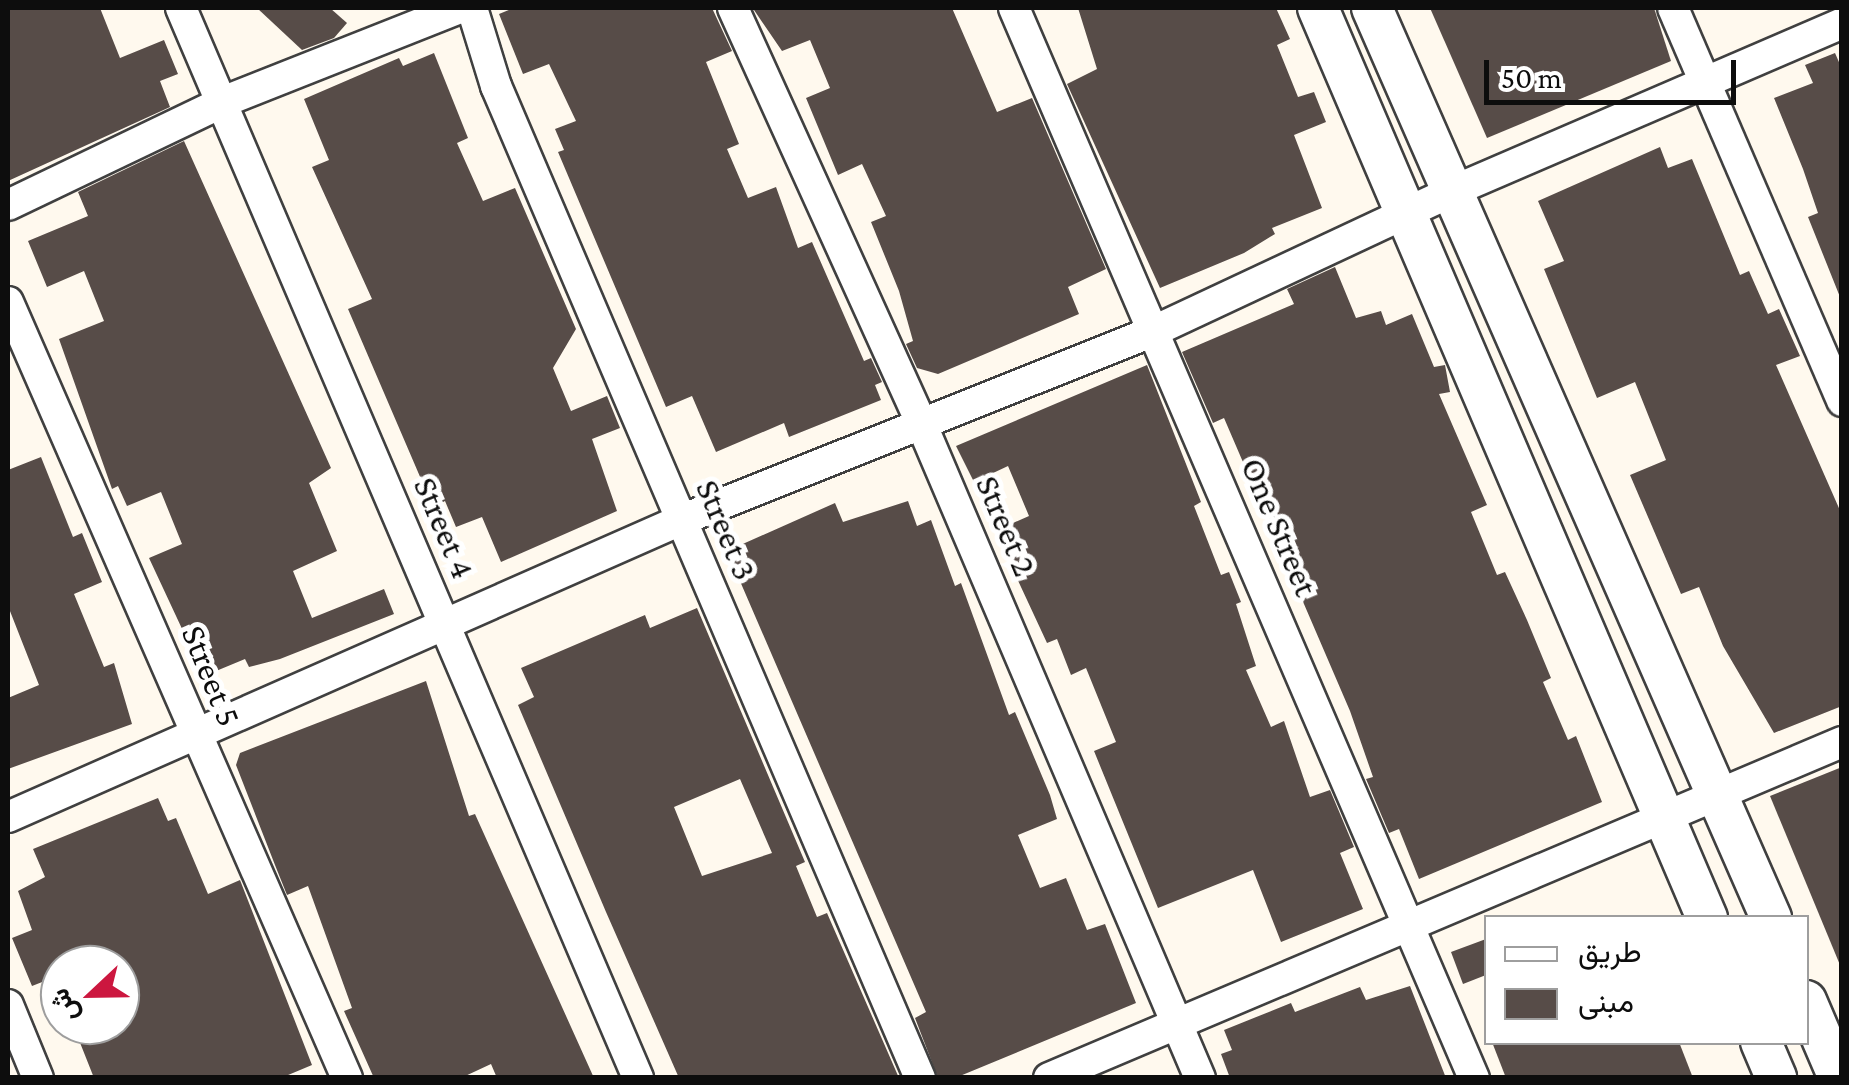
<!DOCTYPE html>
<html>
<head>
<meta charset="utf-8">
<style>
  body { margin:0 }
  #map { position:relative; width:1849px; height:1085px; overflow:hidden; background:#fff9ee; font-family:"Crimson Pro",Vazirmatn,serif }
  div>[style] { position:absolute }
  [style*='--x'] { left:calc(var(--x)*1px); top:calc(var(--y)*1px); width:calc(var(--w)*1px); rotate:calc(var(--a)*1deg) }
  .building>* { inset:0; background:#574c48 }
  .roads { filter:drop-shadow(2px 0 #404040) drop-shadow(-2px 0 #404040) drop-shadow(0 2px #404040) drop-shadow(0 -2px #404040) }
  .minor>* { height:30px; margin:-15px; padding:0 15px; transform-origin:15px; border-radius:15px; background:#fff }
  .tertiary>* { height:40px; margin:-20px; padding:0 20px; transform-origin:20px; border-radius:20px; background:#fff }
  span { translate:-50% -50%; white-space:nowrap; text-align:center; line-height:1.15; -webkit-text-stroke:10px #fff; paint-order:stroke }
  .street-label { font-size:35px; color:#0d0d0d }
  .frame { position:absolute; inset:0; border:10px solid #0d0d0d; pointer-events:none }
  .legend { position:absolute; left:1484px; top:915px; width:325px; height:130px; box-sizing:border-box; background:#fff; border:2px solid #9e9e9e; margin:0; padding:12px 18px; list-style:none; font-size:30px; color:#0d0d0d }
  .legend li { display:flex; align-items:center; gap:20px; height:50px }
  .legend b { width:50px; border:2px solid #9e9e9e }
  .north { position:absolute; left:40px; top:945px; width:100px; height:100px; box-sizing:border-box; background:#fff; border:2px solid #9e9e9e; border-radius:50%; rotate:248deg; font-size:28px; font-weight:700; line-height:40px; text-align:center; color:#0d0d0d }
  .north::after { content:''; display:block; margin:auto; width:35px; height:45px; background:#cc173f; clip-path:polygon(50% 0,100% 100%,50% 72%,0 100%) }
  .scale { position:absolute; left:1484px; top:60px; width:252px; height:45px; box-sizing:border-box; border:5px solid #0d0d0d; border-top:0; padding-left:12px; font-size:30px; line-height:35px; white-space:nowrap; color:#0d0d0d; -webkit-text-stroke:8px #fff; paint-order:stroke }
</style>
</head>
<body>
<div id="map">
  <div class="building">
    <div style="clip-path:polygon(8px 8px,100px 8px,120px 58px,164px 40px,178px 74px,160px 81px,170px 107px,8px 181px)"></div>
    <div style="clip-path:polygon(257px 8px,330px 8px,347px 23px,334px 38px,302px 50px)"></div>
    <div style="clip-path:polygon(514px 8px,712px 8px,732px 51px,706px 62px,739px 144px,727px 149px,748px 198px,776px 187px,798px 248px,812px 242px,864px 361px,871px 358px,882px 382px,875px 385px,881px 400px,789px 437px,784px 423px,716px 452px,692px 396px,666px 407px,558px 152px,564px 150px,555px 129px,576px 121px,549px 64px,523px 74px,499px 14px)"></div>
    <div style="clip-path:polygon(952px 8px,997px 112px,1032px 98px,1106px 269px,1068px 287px,1079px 314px,938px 374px,917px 368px,906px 344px,913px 341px,899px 291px,871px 222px,886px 216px,862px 164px,838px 175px,806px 98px,830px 88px,810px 40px,782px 51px,754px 10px)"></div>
    <div style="clip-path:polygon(1078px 8px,1276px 8px,1290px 39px,1277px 45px,1298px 97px,1314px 92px,1326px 122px,1294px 135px,1322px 208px,1272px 228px,1275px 234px,1244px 253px,1160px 288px,1067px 84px,1097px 69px)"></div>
    <div style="clip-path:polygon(1430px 8px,1654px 8px,1671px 61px,1487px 138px)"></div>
    <div style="clip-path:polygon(434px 53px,468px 138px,457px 143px,483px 201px,515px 188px,576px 329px,553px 368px,571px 411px,607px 396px,620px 428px,592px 439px,617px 511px,501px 562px,482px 517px,456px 527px,445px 501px,433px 507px,348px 309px,372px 299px,312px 167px,329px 160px,304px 99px,399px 58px,403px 66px)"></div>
    <div style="clip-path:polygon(1835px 53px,1842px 69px,1840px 297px,1808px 217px,1818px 213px,1803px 169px,1774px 98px,1813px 83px,1805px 65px)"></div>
    <div style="clip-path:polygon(184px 141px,331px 468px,309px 483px,337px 551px,293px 571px,312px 618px,384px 589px,394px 614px,280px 659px,249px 667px,245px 659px,204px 676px,149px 558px,182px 544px,161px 492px,127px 506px,118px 486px,112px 489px,59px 339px,104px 321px,84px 271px,47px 287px,28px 241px,88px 216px,78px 192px)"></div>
    <div style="clip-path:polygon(1660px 147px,1668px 168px,1692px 159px,1740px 275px,1749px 271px,1768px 314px,1779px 309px,1800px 356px,1776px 365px,1842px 515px,1842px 706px,1774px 733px,1723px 646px,1699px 587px,1681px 594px,1630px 475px,1666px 460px,1635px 382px,1597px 398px,1544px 269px,1564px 261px,1538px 201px)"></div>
    <div style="clip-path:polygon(1335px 267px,1356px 318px,1381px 311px,1386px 325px,1412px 314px,1434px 367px,1445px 365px,1450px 392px,1439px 394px,1487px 505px,1471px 512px,1497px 575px,1505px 572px,1527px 620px,1551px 678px,1543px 682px,1568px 740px,1576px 736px,1602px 802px,1419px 879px,1399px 829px,1389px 833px,1366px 779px,1373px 777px,1350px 711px,1224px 418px,1213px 423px,1182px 352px,1294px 304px,1287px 289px)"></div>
    <div style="clip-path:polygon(1147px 365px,1201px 502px,1194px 506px,1221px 575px,1229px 572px,1241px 602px,1236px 604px,1256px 666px,1246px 670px,1271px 727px,1284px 721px,1310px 797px,1330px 790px,1354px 847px,1340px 853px,1363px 909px,1281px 942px,1253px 870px,1158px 908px,1094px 751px,1116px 742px,1086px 668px,1071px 675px,1057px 639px,1047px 643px,995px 531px,1029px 516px,1008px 466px,974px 482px,956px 446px)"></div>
    <div style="clip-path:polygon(41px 457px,73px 537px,82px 533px,102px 582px,74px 594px,104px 667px,114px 663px,132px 724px,8px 769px,8px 698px,39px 685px,8px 606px,8px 470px)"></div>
    <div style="clip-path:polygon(908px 501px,917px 526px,931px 520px,955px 586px,961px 583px,1009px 715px,1015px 712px,1050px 795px,1057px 819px,1018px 835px,1040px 888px,1066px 878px,1087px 930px,1105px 924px,1136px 1003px,955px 1078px,938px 1078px,915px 1018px,926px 1012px,727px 551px,835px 503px,843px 522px)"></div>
    <div style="clip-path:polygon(evenodd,697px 608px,805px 862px,796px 866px,817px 917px,827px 913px,899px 1078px,679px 1078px,606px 912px,518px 705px,534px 697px,521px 668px,645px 615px,650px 628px,697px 608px,740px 779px,772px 853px,702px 876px,674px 807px,740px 779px)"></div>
    <div style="clip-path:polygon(426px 681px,469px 816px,475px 814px,594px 1078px,497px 1078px,491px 1064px,461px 1078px,374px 1078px,344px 1011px,352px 1008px,308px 886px,287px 895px,275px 865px,236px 765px,240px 753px)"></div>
    <div style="clip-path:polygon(1842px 767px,1842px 965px,1840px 965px,1770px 796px)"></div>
    <div style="clip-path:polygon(158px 798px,168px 821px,176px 818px,208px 894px,240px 880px,312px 1065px,281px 1078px,94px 1078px,73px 1025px,120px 1025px,120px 965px,60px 965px,60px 975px,32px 986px,12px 938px,32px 930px,18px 891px,45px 877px,33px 849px)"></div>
    <div style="clip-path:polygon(1486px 939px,1486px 975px,1463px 984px,1451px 952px)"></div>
    <div style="clip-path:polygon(1410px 986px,1446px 1078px,1230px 1078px,1221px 1054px,1232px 1050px,1224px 1030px,1291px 1003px,1295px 1012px,1360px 987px,1366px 1000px)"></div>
    <div style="clip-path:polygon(1492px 1042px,1679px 1042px,1693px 1078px,1506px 1078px)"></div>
  </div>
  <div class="roads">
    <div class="minor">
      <div style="--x:181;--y:8;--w:1164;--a:66.87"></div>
      <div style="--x:472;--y:8;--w:82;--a:72.9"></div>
      <div style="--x:496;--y:86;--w:1079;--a:66.86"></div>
      <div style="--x:733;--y:8;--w:456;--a:65.6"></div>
      <div style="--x:921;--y:423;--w:712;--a:66.93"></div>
      <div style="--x:1014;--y:8;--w:1165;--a:66.74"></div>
      <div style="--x:1673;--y:8;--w:428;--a:66.7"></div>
      <div style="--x:8;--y:205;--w:241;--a:-25.6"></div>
      <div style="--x:225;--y:101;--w:253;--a:-21.6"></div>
      <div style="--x:8;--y:302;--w:847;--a:66.4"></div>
      <div style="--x:8;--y:817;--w:736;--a:-23.81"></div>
      <div style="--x:681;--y:520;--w:509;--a:-21.78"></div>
      <div style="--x:1154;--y:331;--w:332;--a:-25.1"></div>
      <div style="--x:1455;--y:190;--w:421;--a:-23.3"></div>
      <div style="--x:8;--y:1005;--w:79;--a:67.7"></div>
      <div style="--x:1049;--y:1078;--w:861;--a:-22.96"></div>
    </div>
    <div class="tertiary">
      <div style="--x:1318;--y:8;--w:990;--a:66.85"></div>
      <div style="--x:1372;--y:8;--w:994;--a:66.32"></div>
      <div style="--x:1806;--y:1001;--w:84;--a:66.8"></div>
      <div style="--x:1761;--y:1042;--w:39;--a:67"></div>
    </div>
  </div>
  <div class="street-label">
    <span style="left:1006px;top:526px;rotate:67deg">Street 2</span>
    <span style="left:1279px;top:527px;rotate:67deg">One Street</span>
    <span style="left:444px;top:528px;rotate:67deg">Street 4</span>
    <span style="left:726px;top:530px;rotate:67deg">Street 3</span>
    <span style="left:211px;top:676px;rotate:68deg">Street 5</span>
  </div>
  <div class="frame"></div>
  <ul class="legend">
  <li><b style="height:12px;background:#fff"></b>طريق</li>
  <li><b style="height:28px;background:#574c48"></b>مبنى</li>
  </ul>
  <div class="north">ش</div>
  <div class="scale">50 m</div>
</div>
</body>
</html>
